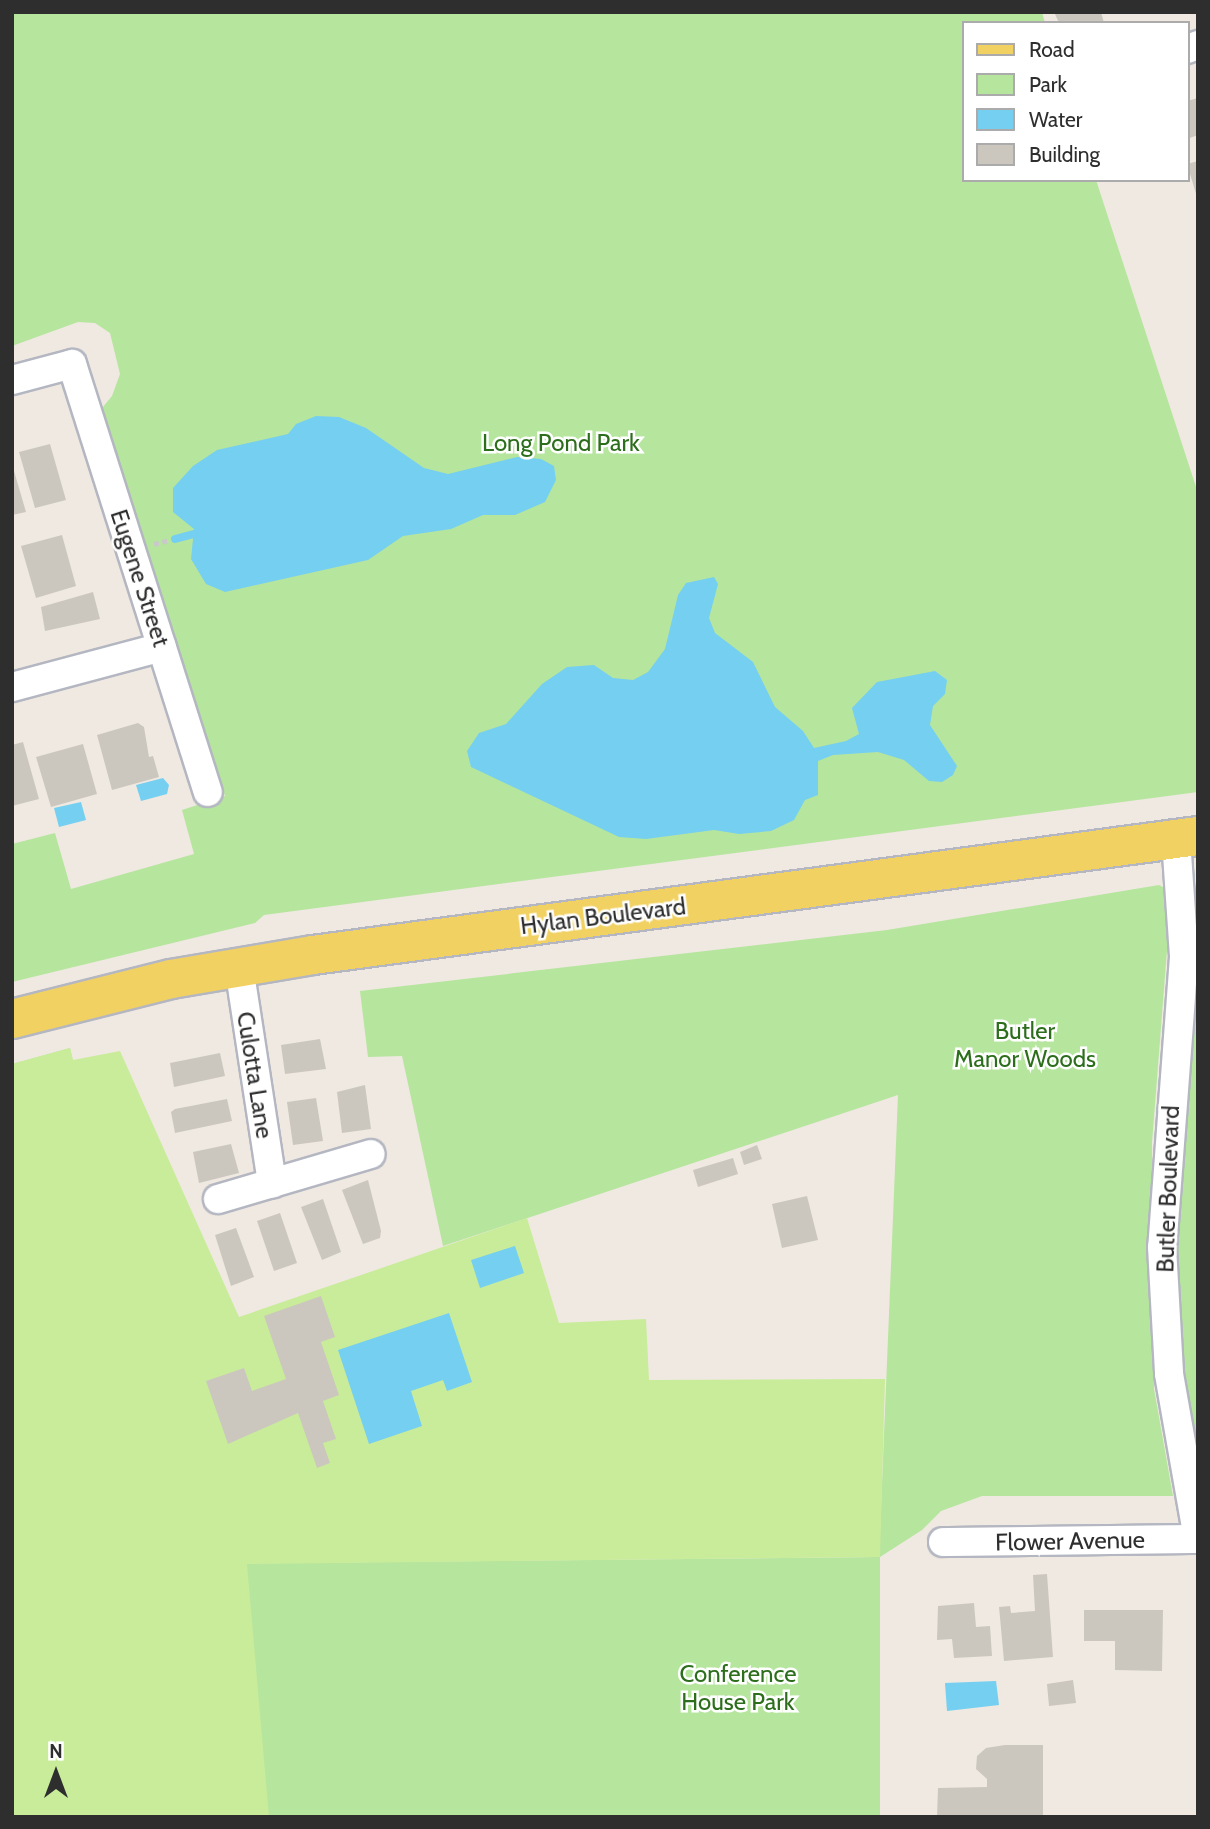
<!DOCTYPE html>
<html>
<head>
<meta charset="utf-8">
<style>
  body { margin:0 }
  #map { position:relative; width:1210px; height:1829px; overflow:hidden; background:#efe9e1; font-family:Cabin,sans-serif }
  div>[style] { position:absolute }
  [style*='--x'] { left:calc(var(--x)*1px); top:calc(var(--y)*1px); width:calc(var(--w)*1px); rotate:calc(var(--a)*1deg) }
  .green>* { inset:0; background:#b6e59e }
  .pitch>* { inset:0; background:#c9ec9a }
  .water>* { inset:0; background:#75cff0 }
  .stream>* { height:8px; margin:-4px; padding:0 4px; transform-origin:4px; border-radius:4px; background:#75cff0 }
  .building>* { inset:0; background:#cbc7bf }
  .path>* { height:4.5px; margin-top:-2.25px; transform-origin:0; background:repeating-linear-gradient(90deg,#c9c9c9 0 5px,transparent 0 8.5px) }
  .roads { filter:drop-shadow(2px 0 #b4b7c1) drop-shadow(-2px 0 #b4b7c1) drop-shadow(0 2px #b4b7c1) drop-shadow(0 -2px #b4b7c1) }
  .minor>* { height:28px; margin:-14px; padding:0 14px; transform-origin:14px; border-radius:14px; background:#fff }
  .primary>* { height:38px; margin:-19px; padding:0 19px; transform-origin:19px; border-radius:19px; background:#f2d163 }
  span { translate:-50% -50%; white-space:nowrap; text-align:center; line-height:1.15; -webkit-text-stroke:5px #fff; paint-order:stroke }
  .park-label { font-size:24px; color:#2c6e1b }
  .street-label { font-size:24px; color:#2e2e2e }
  .frame { position:absolute; inset:0; border:14px solid #2e2e2e; pointer-events:none }
  .legend { position:absolute; left:962px; top:21px; width:228px; height:161px; box-sizing:border-box; background:#fff; border:2px solid #ababab; margin:0; padding:9px 12px; list-style:none; font-size:21px; color:#2e2e2e }
  .legend li { display:flex; align-items:center; gap:14px; height:35px }
  .legend b { width:35px; border:2px solid #ababab }
  .north { position:absolute; left:21px; top:1738px; width:70px; height:70px; -webkit-text-stroke:5px #fff; paint-order:stroke; rotate:0deg; font-size:19px; font-weight:700; line-height:28px; text-align:center; color:#2e2e2e }
  .north::after { content:''; display:block; margin:auto; width:24px; height:32px; background:#2e2e2e; clip-path:polygon(50% 0,100% 100%,50% 72%,0 100%) }
</style>
</head>
<body>
<div id="map">
  <div class="green">
    <div style="clip-path:polygon(12px 12px,1042px 12px,1045px 23px,963px 23px,963px 180px,1096px 180px,1198px 493px,1198px 792px,264px 915px,255px 923px,12px 982px,12px 844px,55px 833px,71px 889px,194px 854px,182px 810px,225px 796px,98px 413px,112px 396px,120px 374px,110px 333px,95px 323px,78px 322px,12px 346px)"></div>
    <div style="clip-path:polygon(1159px 885px,1167px 889px,1171px 899px,1152px 1143px,1154px 1389px,1173px 1496px,982px 1496px,941px 1511px,922px 1530px,880px 1557px,880px 1817px,12px 1817px,12px 1064px,70px 1048px,186px 1564px,879px 1557px,898px 1095px,443px 1246px,402px 1056px,368px 1057px,360px 991px,887px 930px)"></div>
    <div style="clip-path:polygon(1198px 886px,1198px 1486px,1193px 1474px,1171px 1259px,1193px 891px)"></div>
  </div>
  <div class="pitch">
    <div style="clip-path:polygon(70px 1048px,73px 1060px,120px 1051px,239px 1317px,527px 1218px,559px 1323px,646px 1319px,649px 1380px,885px 1379px,880px 1557px,247px 1564px,269px 1817px,12px 1817px,12px 1064px)"></div>
  </div>
  <div class="water">
    <div style="clip-path:polygon(316px 416px,339px 417px,366px 428px,424px 468px,448px 474px,517px 457px,541px 459px,554px 466px,556px 480px,545px 502px,515px 515px,483px 515px,451px 529px,403px 536px,368px 560px,225px 592px,206px 584px,191px 559px,194px 529px,173px 512px,173px 488px,193px 466px,217px 450px,288px 434px,296px 424px)"></div>
    <div style="clip-path:polygon(714px 577px,718px 584px,709px 618px,715px 633px,753px 662px,775px 707px,803px 731px,814px 748px,846px 741px,859px 734px,852px 708px,877px 682px,935px 671px,947px 680px,945px 694px,933px 706px,930px 725px,957px 766px,953px 775px,942px 782px,929px 781px,904px 760px,878px 752px,833px 755px,818px 761px,818px 795px,805px 800px,794px 820px,771px 831px,739px 834px,714px 830px,646px 839px,619px 837px,471px 767px,467px 751px,479px 733px,506px 724px,542px 684px,567px 667px,594px 665px,613px 678px,633px 680px,648px 672px,665px 649px,678px 595px,686px 583px)"></div>
    <div style="clip-path:polygon(163px 778px,169px 785px,167px 794px,141px 801px,136px 785px)"></div>
    <div style="clip-path:polygon(81px 802px,86px 820px,59px 827px,54px 808px)"></div>
    <div style="clip-path:polygon(515px 1246px,524px 1273px,480px 1288px,471px 1260px)"></div>
    <div style="clip-path:polygon(449px 1313px,472px 1382px,447px 1391px,443px 1380px,411px 1391px,422px 1426px,369px 1444px,338px 1350px)"></div>
    <div style="clip-path:polygon(996px 1681px,999px 1705px,947px 1711px,945px 1683px)"></div>
  </div>
  <div class="stream">
    <div style="--x:175;--y:539;--w:20;--a:-15"></div>
  </div>
  <div class="building">
    <div style="clip-path:polygon(1060px 12px,1101px 12px,1104px 23px,1059px 23px,1055px 14px)"></div>
    <div style="clip-path:polygon(1198px 98px,1198px 135px,1187px 139px,1187px 101px)"></div>
    <div style="clip-path:polygon(1198px 161px,1198px 197px,1197px 197px,1187px 164px)"></div>
    <div style="clip-path:polygon(50px 444px,66px 500px,35px 508px,19px 452px)"></div>
    <div style="clip-path:polygon(12px 464px,26px 512px,12px 515px)"></div>
    <div style="clip-path:polygon(62px 535px,76px 586px,36px 598px,21px 546px)"></div>
    <div style="clip-path:polygon(93px 592px,100px 619px,45px 631px,41px 607px)"></div>
    <div style="clip-path:polygon(138px 723px,144px 727px,149px 757px,153px 756px,159px 777px,112px 790px,97px 735px)"></div>
    <div style="clip-path:polygon(23px 742px,39px 799px,12px 806px,12px 745px)"></div>
    <div style="clip-path:polygon(83px 744px,97px 794px,51px 807px,36px 757px)"></div>
    <div style="clip-path:polygon(320px 1039px,326px 1069px,285px 1074px,281px 1045px)"></div>
    <div style="clip-path:polygon(220px 1053px,225px 1076px,174px 1087px,170px 1063px)"></div>
    <div style="clip-path:polygon(365px 1085px,371px 1129px,342px 1133px,337px 1092px)"></div>
    <div style="clip-path:polygon(316px 1098px,323px 1141px,293px 1145px,287px 1102px)"></div>
    <div style="clip-path:polygon(227px 1099px,232px 1121px,175px 1133px,171px 1112px,175px 1109px)"></div>
    <div style="clip-path:polygon(231px 1144px,239px 1173px,199px 1183px,193px 1152px)"></div>
    <div style="clip-path:polygon(757px 1145px,762px 1159px,744px 1165px,740px 1152px)"></div>
    <div style="clip-path:polygon(733px 1158px,738px 1174px,698px 1187px,693px 1170px)"></div>
    <div style="clip-path:polygon(368px 1180px,381px 1231px,380px 1238px,363px 1244px,342px 1190px)"></div>
    <div style="clip-path:polygon(807px 1196px,818px 1240px,782px 1248px,772px 1204px)"></div>
    <div style="clip-path:polygon(323px 1199px,341px 1252px,322px 1260px,301px 1207px)"></div>
    <div style="clip-path:polygon(280px 1213px,297px 1263px,274px 1271px,257px 1221px)"></div>
    <div style="clip-path:polygon(236px 1228px,254px 1277px,231px 1286px,215px 1235px)"></div>
    <div style="clip-path:polygon(321px 1296px,335px 1337px,321px 1342px,339px 1395px,323px 1401px,336px 1439px,323px 1443px,330px 1463px,317px 1468px,298px 1413px,228px 1444px,206px 1381px,244px 1368px,252px 1391px,286px 1379px,264px 1316px)"></div>
    <div style="clip-path:polygon(1047px 1574px,1053px 1657px,1004px 1661px,999px 1607px,1010px 1606px,1011px 1613px,1035px 1611px,1033px 1575px)"></div>
    <div style="clip-path:polygon(974px 1603px,976px 1627px,990px 1626px,992px 1656px,954px 1658px,952px 1639px,937px 1640px,938px 1606px)"></div>
    <div style="clip-path:polygon(1084px 1610px,1163px 1610px,1162px 1671px,1115px 1670px,1115px 1641px,1084px 1641px)"></div>
    <div style="clip-path:polygon(1073px 1680px,1076px 1703px,1049px 1706px,1047px 1684px)"></div>
    <div style="clip-path:polygon(1005px 1745px,1043px 1745px,1043px 1817px,937px 1817px,938px 1788px,987px 1787px,987px 1779px,976px 1769px,977px 1756px,986px 1748px)"></div>
  </div>
  <div class="path">
    <div style="--x:154;--y:544;--w:16;--a:-14"></div>
  </div>
  <div class="roads">
    <div class="minor">
      <div style="--x:1187;--y:49;--w:12;--a:-20"></div>
      <div style="--x:12;--y:380;--w:62;--a:-14.9"></div>
      <div style="--x:72;--y:364;--w:449;--a:72.4"></div>
      <div style="--x:12;--y:687;--w:155;--a:-14.9"></div>
      <div style="--x:1176;--y:839;--w:118;--a:86.1"></div>
      <div style="--x:1184;--y:957;--w:291;--a:94.3"></div>
      <div style="--x:1162;--y:1247;--w:127;--a:86.8"></div>
      <div style="--x:1169;--y:1374;--w:167;--a:80"></div>
      <div style="--x:239;--y:967;--w:219;--a:81.3"></div>
      <div style="--x:218;--y:1199;--w:159;--a:-16.4"></div>
      <div style="--x:943;--y:1542;--w:255;--a:-0.7"></div>
    </div>
    <div class="primary">
      <div style="--x:12;--y:1019;--w:164;--a:-14.1"></div>
      <div style="--x:171;--y:979;--w:144;--a:-9.6"></div>
      <div style="--x:313;--y:955;--w:893;--a:-7.66"></div>
    </div>
  </div>
  <div class="park-label">
    <span style="left:561px;top:443px">Long Pond Park</span>
    <span style="left:1025px;top:1045px">Butler<br>Manor Woods</span>
    <span style="left:738px;top:1688px">Conference<br>House Park</span>
  </div>
  <div class="street-label">
    <span style="left:140px;top:578px;rotate:72deg">Eugene Street</span>
    <span style="left:603px;top:916px;rotate:-7deg">Hylan Boulevard</span>
    <span style="left:255px;top:1075px;rotate:81deg">Culotta Lane</span>
    <span style="left:1168px;top:1189px;rotate:-88deg">Butler Boulevard</span>
    <span style="left:1070px;top:1541px;rotate:-1deg">Flower Avenue</span>
  </div>
  <div class="frame"></div>
  <ul class="legend">
  <li><b style="height:9px;background:#f2d163"></b>Road</li>
  <li><b style="height:19px;background:#b6e59e"></b>Park</li>
  <li><b style="height:19px;background:#75cff0"></b>Water</li>
  <li><b style="height:19px;background:#cbc7bf"></b>Building</li>
  </ul>
  <div class="north">N</div>
</div>
</body>
</html>
